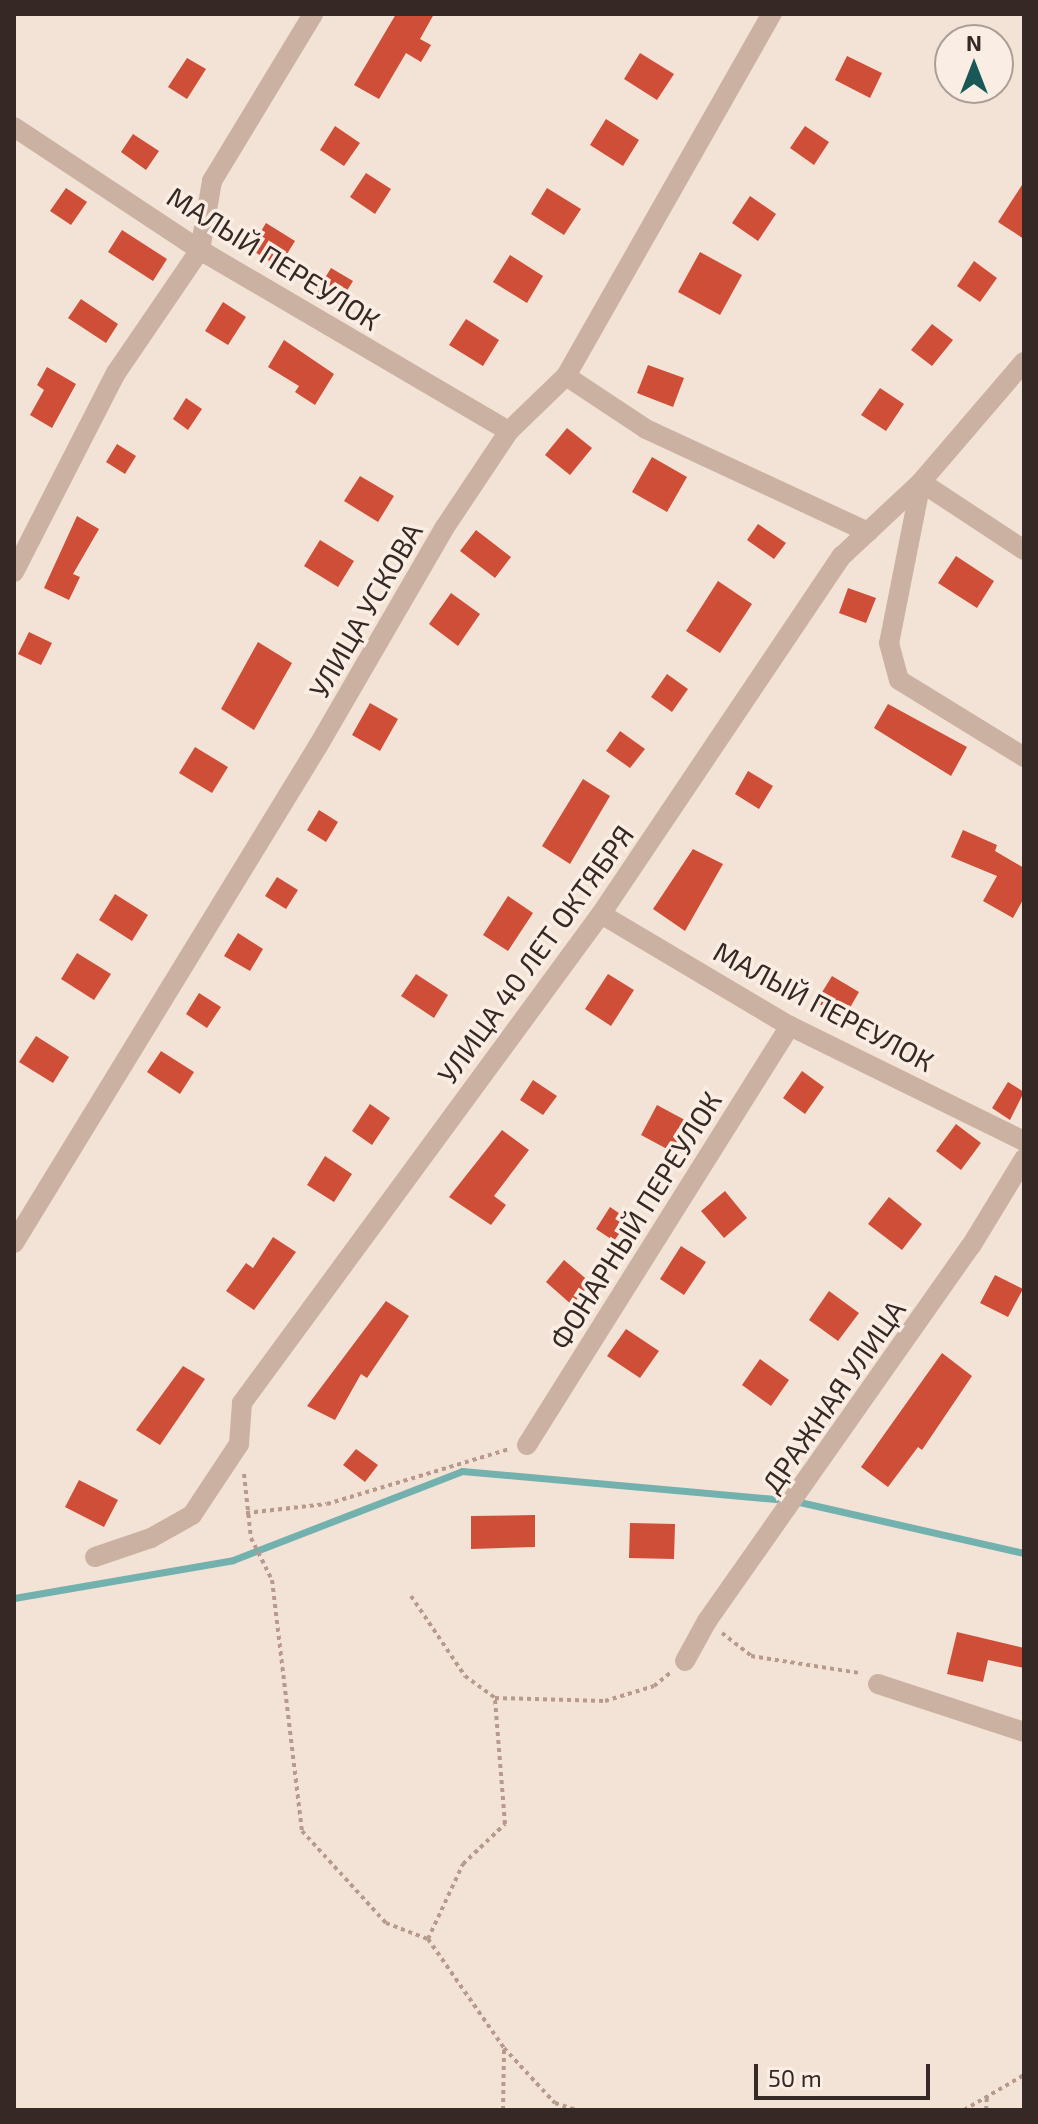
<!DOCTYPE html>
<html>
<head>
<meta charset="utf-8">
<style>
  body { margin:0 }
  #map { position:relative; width:1038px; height:2124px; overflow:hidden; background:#f3e3d6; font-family:"Exo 2",sans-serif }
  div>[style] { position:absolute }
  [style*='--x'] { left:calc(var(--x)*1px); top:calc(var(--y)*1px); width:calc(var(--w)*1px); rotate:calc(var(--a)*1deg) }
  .stream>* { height:7px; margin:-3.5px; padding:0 3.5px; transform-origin:3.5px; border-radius:3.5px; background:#73b1ae }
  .building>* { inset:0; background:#cf4e38 }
  .path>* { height:4px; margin-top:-2px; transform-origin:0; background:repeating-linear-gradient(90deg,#b79a8c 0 4px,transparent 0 8px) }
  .minor>* { height:20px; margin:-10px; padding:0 10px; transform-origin:10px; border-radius:10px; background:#cbb1a2 }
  span { translate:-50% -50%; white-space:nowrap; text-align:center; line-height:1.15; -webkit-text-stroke:7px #faede3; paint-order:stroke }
  .street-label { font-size:28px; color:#352825 }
  .frame { position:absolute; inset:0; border:16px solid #352825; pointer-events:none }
  .north { position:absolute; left:934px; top:24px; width:80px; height:80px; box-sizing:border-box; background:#faede3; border:2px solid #ab9e97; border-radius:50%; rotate:0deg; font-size:22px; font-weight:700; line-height:32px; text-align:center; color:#352825 }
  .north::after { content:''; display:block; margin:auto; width:28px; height:36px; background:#185957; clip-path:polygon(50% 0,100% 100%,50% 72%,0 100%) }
  .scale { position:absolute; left:754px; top:2064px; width:176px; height:36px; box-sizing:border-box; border:4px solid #352825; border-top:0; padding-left:10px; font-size:24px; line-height:28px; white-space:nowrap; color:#352825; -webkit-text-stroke:6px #faede3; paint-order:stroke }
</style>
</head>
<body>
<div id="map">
  <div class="stream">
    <div style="--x:14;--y:1598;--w:222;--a:-9.8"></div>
    <div style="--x:233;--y:1560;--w:246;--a:-21.2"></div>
    <div style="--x:462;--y:1471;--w:334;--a:5.1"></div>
    <div style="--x:795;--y:1501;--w:235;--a:12.8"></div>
  </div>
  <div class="building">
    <div style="clip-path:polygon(396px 14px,434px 14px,420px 39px,431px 45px,421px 62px,406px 53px,379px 99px,354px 85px)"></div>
    <div style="clip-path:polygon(640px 53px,674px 74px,657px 100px,624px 79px)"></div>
    <div style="clip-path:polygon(847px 56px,882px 73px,870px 98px,835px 80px)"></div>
    <div style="clip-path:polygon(187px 58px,206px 69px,187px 99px,168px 87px)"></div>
    <div style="clip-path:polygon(606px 119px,639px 140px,623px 166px,590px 145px)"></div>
    <div style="clip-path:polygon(335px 126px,360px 143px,344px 166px,320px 150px)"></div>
    <div style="clip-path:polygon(805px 126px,829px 142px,814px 165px,790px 148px)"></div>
    <div style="clip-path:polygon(133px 134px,159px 151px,146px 170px,121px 152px)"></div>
    <div style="clip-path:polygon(366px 173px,391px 189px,375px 214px,350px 197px)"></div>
    <div style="clip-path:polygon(1024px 182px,1024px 239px,998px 222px)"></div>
    <div style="clip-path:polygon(66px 188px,87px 202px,71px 225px,50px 211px)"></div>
    <div style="clip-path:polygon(547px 188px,581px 209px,564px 235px,531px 214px)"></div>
    <div style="clip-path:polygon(750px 196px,776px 214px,758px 241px,732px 223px)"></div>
    <div style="clip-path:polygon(266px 223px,295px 241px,279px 267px,250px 249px)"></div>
    <div style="clip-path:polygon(122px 230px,167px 259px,153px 281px,108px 252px)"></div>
    <div style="clip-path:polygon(700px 252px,742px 275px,720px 315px,678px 292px)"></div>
    <div style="clip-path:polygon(510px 255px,543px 276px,527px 303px,493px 282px)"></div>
    <div style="clip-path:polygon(974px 261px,997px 278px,980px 302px,957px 286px)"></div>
    <div style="clip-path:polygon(331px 268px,353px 281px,338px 305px,317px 291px)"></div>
    <div style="clip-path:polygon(81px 299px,118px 324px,106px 343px,68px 318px)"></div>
    <div style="clip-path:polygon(223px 302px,246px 317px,228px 345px,205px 331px)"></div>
    <div style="clip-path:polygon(466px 319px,499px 340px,483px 366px,449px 345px)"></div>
    <div style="clip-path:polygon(932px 324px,953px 340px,932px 366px,911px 350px)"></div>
    <div style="clip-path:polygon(284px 340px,334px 374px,315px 405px,295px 392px,299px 386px,268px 367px)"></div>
    <div style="clip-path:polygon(648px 365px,684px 378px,673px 407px,637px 393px)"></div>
    <div style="clip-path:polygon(47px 367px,76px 384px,52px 428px,30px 415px,44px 390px,37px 385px)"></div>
    <div style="clip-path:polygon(880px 388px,904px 404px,886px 431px,861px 415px)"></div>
    <div style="clip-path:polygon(186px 398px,202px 409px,188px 430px,173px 419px)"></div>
    <div style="clip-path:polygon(567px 428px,592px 448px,570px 475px,545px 455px)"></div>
    <div style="clip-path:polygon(117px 444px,136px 456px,125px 474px,106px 462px)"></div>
    <div style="clip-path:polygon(652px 457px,687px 477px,667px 512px,632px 492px)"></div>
    <div style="clip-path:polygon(360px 476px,394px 496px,378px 522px,344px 501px)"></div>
    <div style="clip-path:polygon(77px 516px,99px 529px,73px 574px,80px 577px,69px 600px,44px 588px)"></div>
    <div style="clip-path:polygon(758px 524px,786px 543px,774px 559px,747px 540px)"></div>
    <div style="clip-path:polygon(476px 530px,511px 557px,495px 578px,460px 551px)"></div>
    <div style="clip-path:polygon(320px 540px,354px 561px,338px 587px,304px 566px)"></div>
    <div style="clip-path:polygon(956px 556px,994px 581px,977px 608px,938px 583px)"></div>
    <div style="clip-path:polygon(718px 581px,752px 604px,720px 653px,686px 631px)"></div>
    <div style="clip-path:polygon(848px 588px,876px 598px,866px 623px,839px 613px)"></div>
    <div style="clip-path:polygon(451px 593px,480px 614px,458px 646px,429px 624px)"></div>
    <div style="clip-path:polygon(29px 632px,52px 643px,41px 665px,18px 654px)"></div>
    <div style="clip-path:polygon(258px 642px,292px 663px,254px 730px,221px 709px)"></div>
    <div style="clip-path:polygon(667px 674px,688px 689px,672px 712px,651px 697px)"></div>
    <div style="clip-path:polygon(370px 703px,398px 719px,380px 751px,352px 735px)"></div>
    <div style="clip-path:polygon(888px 704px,967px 747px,951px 776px,874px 728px)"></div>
    <div style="clip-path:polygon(620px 731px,645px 749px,630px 768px,606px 751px)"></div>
    <div style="clip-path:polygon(195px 747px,228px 767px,212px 793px,179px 773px)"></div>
    <div style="clip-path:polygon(748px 771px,773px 786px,759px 809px,735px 794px)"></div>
    <div style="clip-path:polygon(583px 779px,610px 796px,570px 864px,542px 846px)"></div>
    <div style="clip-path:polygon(319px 810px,338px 822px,326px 842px,307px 830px)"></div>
    <div style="clip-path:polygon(963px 830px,997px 845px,995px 851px,1024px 868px,1024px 898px,1013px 918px,983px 901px,997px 876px,951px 857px)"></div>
    <div style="clip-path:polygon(693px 849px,723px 864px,685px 931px,653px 909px)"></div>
    <div style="clip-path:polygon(277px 877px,298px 890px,286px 909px,265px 896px)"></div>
    <div style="clip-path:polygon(115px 894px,148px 915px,132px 941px,99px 920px)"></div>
    <div style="clip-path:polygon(508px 896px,533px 913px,508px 951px,483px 935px)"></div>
    <div style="clip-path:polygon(238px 933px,263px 949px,250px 971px,224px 956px)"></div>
    <div style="clip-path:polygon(77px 953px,111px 974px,94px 1000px,61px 979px)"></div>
    <div style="clip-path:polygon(416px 974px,448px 995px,434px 1018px,401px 996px)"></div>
    <div style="clip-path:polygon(608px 974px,634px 990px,611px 1026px,585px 1009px)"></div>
    <div style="clip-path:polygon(832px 976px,859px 992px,844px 1018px,816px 1002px)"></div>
    <div style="clip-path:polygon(199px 993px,221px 1007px,207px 1028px,186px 1014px)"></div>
    <div style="clip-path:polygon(36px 1036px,69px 1057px,53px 1083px,19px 1062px)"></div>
    <div style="clip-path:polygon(161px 1051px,194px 1072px,180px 1094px,147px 1072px)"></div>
    <div style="clip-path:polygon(802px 1071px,824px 1087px,805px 1114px,783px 1098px)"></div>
    <div style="clip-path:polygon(533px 1080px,557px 1096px,543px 1115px,520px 1100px)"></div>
    <div style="clip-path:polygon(1008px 1082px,1024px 1092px,1010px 1120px,992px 1108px)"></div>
    <div style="clip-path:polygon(370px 1104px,390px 1118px,372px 1145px,352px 1131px)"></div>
    <div style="clip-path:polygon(657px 1105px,696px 1126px,680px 1156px,641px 1135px)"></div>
    <div style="clip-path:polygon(956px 1124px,981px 1143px,961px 1170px,936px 1151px)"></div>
    <div style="clip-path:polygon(502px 1130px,529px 1150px,494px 1196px,506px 1205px,491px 1225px,449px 1197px)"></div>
    <div style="clip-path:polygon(325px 1156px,352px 1174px,334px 1202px,307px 1185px)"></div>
    <div style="clip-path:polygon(725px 1191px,747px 1218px,724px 1238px,701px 1211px)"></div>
    <div style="clip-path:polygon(889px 1197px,922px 1224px,902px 1250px,868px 1224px)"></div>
    <div style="clip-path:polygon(610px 1207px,629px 1220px,614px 1241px,596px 1229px)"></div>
    <div style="clip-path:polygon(273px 1237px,296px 1252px,254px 1310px,226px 1291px,246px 1263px,253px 1268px)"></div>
    <div style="clip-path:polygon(681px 1246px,706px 1262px,684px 1295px,660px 1279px)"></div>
    <div style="clip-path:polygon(564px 1260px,591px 1283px,572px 1305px,546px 1282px)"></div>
    <div style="clip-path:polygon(995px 1275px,1023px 1289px,1008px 1317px,980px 1303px)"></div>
    <div style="clip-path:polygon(829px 1291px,859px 1313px,838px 1341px,809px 1320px)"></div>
    <div style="clip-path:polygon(386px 1301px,409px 1316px,367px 1378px,361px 1374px,335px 1420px,307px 1406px)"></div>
    <div style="clip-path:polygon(626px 1329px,659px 1351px,640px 1378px,607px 1356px)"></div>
    <div style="clip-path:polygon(942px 1353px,972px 1376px,922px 1450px,918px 1447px,888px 1487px,861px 1467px)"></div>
    <div style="clip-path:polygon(760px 1359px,789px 1380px,771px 1406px,742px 1385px)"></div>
    <div style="clip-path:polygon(183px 1366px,205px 1379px,160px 1445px,136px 1430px)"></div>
    <div style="clip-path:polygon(356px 1449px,378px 1465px,365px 1482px,343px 1465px)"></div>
    <div style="clip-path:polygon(79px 1480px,118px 1500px,104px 1527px,65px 1507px)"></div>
    <div style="clip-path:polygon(535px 1515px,535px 1547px,471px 1549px,471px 1516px)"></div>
    <div style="clip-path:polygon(630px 1523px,675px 1524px,674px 1559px,629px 1558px)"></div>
    <div style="clip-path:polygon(957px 1632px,1024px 1648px,1024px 1668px,988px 1660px,983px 1682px,947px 1674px)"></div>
  </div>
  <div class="path">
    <div style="--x:244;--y:1474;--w:64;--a:83.8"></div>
    <div style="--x:251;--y:1538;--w:47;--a:63.4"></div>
    <div style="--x:272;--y:1580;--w:253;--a:83.2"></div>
    <div style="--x:302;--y:1831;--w:125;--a:47.6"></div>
    <div style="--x:386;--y:1923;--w:45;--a:20.9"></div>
    <div style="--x:428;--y:1939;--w:133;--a:55.1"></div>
    <div style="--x:504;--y:2048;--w:75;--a:47.2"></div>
    <div style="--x:555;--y:2103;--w:22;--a:18"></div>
    <div style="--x:246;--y:1513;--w:81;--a:-6.3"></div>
    <div style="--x:327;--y:1504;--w:190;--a:-16.8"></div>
    <div style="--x:411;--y:1596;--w:97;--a:56"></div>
    <div style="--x:465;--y:1676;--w:37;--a:36"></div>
    <div style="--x:495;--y:1698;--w:110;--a:1.6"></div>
    <div style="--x:605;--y:1701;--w:51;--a:-17"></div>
    <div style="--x:654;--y:1686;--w:21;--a:-39"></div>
    <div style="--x:722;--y:1633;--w:37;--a:38"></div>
    <div style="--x:751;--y:1656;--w:109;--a:8.9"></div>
    <div style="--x:428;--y:1939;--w:83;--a:-65"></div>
    <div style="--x:463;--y:1864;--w:58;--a:-43.6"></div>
    <div style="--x:505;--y:1824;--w:125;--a:-94.6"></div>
    <div style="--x:503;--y:2110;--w:60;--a:-89"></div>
    <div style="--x:964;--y:2110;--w:69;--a:-30.3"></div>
    <div style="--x:986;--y:2110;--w:14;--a:-86"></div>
  </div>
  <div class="minor">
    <div style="--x:14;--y:127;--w:223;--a:33.5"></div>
    <div style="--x:200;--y:250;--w:358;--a:30.4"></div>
    <div style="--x:566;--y:376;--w:96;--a:33.5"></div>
    <div style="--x:646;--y:429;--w:245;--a:24.9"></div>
    <div style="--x:1024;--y:550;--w:123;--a:-146.6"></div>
    <div style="--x:921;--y:482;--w:164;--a:101.2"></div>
    <div style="--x:889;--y:643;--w:38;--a:75"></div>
    <div style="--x:899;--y:680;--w:147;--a:31.6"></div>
    <div style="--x:14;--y:572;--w:224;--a:-62.9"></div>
    <div style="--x:116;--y:373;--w:149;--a:-55.7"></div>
    <div style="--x:200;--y:250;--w:70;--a:-80.1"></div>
    <div style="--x:212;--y:181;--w:195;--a:-58.8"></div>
    <div style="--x:601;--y:914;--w:220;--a:30.7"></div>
    <div style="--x:790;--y:1026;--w:261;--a:26.2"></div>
    <div style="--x:14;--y:1243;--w:583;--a:-58.55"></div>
    <div style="--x:318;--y:746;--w:253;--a:-59.9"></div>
    <div style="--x:445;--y:527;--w:115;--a:-56.3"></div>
    <div style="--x:509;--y:431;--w:79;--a:-44"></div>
    <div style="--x:566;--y:376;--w:417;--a:-60.4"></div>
    <div style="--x:527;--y:1445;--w:495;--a:-57.9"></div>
    <div style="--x:95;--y:1557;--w:59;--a:-18.7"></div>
    <div style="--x:151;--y:1538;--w:47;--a:-29.3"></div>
    <div style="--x:192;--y:1515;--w:85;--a:-56.5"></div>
    <div style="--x:239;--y:1444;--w:41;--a:-85.8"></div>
    <div style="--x:242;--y:1403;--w:607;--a:-53.72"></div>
    <div style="--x:601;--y:914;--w:432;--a:-56.1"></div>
    <div style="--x:842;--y:556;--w:108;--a:-43.1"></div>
    <div style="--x:921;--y:482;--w:158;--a:-49.4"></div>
    <div style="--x:685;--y:1661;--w:46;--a:-61.2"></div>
    <div style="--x:707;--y:1621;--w:459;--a:-54.9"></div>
    <div style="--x:971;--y:1246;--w:102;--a:-58.7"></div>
    <div style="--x:878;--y:1684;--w:154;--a:18.2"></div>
  </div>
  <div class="street-label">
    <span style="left:274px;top:258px;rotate:32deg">МАЛЫЙ ПЕРЕУЛОК</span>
    <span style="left:365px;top:610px;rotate:-60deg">УЛИЦА УСКОВА</span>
    <span style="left:535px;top:954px;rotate:-54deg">УЛИЦА 40 ЛЕТ ОКТЯБРЯ</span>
    <span style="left:824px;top:1006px;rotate:28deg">МАЛЫЙ ПЕРЕУЛОК</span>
    <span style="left:635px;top:1220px;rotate:-58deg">ФОНАРНЫЙ ПЕРЕУЛОК</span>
    <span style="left:833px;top:1396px;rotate:-55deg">ДРАЖНАЯ УЛИЦА</span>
  </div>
  <div class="frame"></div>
  <div class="north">N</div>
  <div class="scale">50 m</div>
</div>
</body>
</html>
